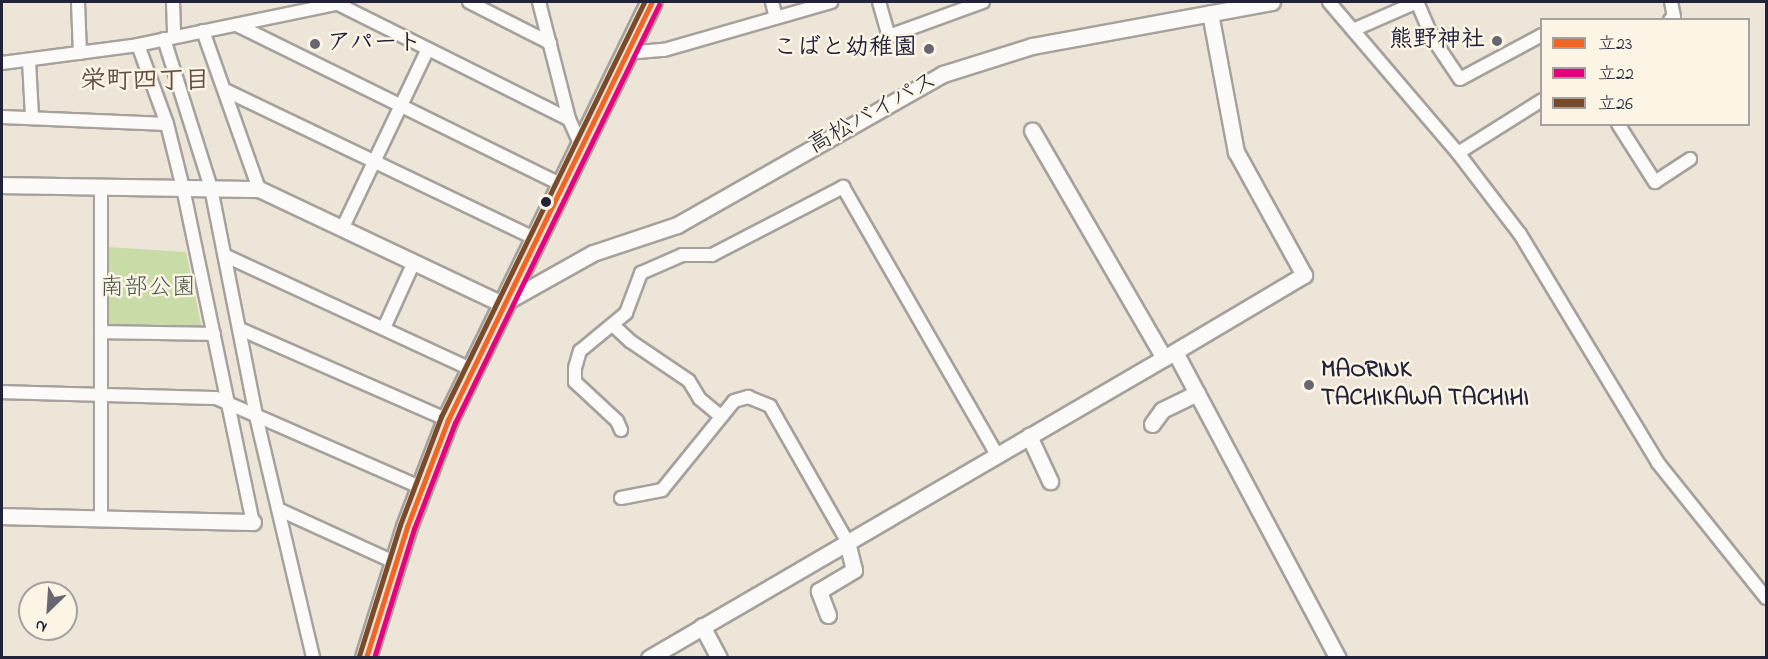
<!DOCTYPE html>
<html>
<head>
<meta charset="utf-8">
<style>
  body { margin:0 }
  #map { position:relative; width:1768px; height:659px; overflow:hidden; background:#ede5d8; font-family:"Indie Flower","Klee One",sans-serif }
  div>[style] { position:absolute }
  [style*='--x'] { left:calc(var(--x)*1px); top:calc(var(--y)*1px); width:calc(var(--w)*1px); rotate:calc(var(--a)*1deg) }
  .green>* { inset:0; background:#c9dba6 }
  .roads { filter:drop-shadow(2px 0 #a6a19d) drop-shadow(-2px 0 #a6a19d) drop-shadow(0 2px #a6a19d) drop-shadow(0 -2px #a6a19d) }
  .minor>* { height:12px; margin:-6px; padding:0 6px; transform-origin:6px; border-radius:6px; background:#fcfbf9 }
  .tertiary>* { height:15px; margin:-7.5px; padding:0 7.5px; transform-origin:7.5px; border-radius:7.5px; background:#fcfbf9 }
  .primary>* { height:20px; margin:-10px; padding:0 10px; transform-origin:10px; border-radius:10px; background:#e7e2d5 }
  .bus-1>* { height:4.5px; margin:-2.25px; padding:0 2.25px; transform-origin:2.25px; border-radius:2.25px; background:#f26522 }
  .bus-2>* { height:4.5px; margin:-2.25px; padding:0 2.25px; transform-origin:2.25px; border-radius:2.25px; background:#e5007d }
  .bus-3>* { height:4.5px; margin:-2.25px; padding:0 2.25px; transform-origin:2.25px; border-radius:2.25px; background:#7a4b2a }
  .dots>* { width:16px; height:16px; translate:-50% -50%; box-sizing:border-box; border:3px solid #fcf5e5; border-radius:50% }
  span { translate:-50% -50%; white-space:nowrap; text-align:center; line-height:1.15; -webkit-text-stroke:5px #fcf5e5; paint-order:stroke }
  .poi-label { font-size:24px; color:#22223b; font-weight:700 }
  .right { translate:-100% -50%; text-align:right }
  .left { translate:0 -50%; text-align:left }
  .street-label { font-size:24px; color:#22223b }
  .park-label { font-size:24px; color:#4b574f }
  .neighbourhood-label { font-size:26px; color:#625048; font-weight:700 }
  .frame { position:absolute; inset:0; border:3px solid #22223b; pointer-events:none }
  .legend { position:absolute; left:1540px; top:18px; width:210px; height:108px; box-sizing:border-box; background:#fcf5e5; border:2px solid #a5a1a1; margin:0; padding:8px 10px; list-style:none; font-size:18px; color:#22223b }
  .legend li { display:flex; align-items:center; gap:12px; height:30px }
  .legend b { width:30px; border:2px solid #a5a1a1 }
  .north { position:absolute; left:18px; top:581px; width:60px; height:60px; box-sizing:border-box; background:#fcf5e5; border:2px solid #a5a1a1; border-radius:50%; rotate:205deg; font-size:16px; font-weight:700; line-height:24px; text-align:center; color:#22223b }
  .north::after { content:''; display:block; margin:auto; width:21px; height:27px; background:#696672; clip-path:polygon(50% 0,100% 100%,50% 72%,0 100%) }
</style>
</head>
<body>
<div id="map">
  <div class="green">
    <div style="clip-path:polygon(107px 247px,186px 252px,202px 329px,108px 328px)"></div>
  </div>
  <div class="roads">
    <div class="minor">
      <div style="--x:78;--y:2;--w:51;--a:87.8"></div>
      <div style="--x:173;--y:2;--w:34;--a:88"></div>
      <div style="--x:469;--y:2;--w:91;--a:26.8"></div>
      <div style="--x:539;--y:2;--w:121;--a:75.6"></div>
      <div style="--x:569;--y:119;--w:30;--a:66"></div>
      <div style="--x:772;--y:2;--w:16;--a:76"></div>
      <div style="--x:879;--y:2;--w:35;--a:74"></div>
      <div style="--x:889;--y:36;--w:100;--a:-19.9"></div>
      <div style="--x:1329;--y:2;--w:199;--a:49.5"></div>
      <div style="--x:1458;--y:153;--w:102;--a:52.6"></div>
      <div style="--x:1520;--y:234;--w:267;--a:58.9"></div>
      <div style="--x:1658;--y:463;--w:173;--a:51.3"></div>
      <div style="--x:1417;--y:2;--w:40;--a:66.6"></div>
      <div style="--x:1433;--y:39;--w:48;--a:56"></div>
      <div style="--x:1460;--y:79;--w:93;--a:-28.2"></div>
      <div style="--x:336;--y:3;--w:260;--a:26.5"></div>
      <div style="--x:1670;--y:20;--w:5;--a:-37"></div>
      <div style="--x:1674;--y:17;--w:15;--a:-101"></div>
      <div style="--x:237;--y:25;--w:362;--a:26.2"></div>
      <div style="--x:1353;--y:30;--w:70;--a:-23.6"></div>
      <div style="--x:203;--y:31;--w:168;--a:70.5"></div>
      <div style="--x:164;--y:39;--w:156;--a:72.5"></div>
      <div style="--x:211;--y:188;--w:232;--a:78.8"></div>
      <div style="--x:256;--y:416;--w:249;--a:76.7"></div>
      <div style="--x:138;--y:45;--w:84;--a:69.8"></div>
      <div style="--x:167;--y:124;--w:66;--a:76"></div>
      <div style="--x:183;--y:188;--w:341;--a:78.2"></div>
      <div style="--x:626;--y:53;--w:38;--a:-5"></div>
      <div style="--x:664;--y:50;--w:174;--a:-16"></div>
      <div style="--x:29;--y:61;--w:56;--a:86.9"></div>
      <div style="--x:2;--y:63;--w:137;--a:-7.5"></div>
      <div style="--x:138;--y:45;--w:211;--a:-11.7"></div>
      <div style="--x:227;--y:91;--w:343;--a:25.6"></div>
      <div style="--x:2;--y:117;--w:165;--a:2.4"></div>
      <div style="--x:1618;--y:124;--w:69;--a:57.5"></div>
      <div style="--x:1655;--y:182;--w:42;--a:-33.3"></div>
      <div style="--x:1458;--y:153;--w:99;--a:-32.2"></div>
      <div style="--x:101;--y:187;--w:331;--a:90"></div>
      <div style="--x:343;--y:227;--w:197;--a:-64.5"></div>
      <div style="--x:226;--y:256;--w:270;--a:24.8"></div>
      <div style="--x:614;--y:326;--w:22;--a:43"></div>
      <div style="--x:630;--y:341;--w:71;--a:34.1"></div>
      <div style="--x:689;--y:381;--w:21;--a:59"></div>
      <div style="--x:700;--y:399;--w:26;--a:40"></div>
      <div style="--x:384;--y:328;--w:72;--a:-65.6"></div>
      <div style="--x:240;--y:329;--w:227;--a:23.6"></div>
      <div style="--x:101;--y:332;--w:113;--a:1"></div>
      <div style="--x:2;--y:392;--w:214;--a:1.6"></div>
      <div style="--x:216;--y:398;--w:223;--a:23.6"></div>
      <div style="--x:621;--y:430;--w:10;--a:-114"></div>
      <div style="--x:617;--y:421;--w:57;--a:-137.1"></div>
      <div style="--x:575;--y:382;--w:14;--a:-90"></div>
      <div style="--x:575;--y:368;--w:18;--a:-74"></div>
      <div style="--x:580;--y:351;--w:60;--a:-39.6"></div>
      <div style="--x:626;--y:313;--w:43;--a:-69.4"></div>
      <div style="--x:641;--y:273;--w:45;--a:-23.7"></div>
      <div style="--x:682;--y:255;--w:30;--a:0"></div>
      <div style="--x:712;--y:255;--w:148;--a:-27.4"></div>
      <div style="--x:843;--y:187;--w:309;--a:60.1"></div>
      <div style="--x:621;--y:498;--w:42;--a:-11"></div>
      <div style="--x:662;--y:490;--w:114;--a:-51"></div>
      <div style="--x:734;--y:401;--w:15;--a:-16"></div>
      <div style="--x:748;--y:397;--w:24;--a:22"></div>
      <div style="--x:770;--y:406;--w:155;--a:60.3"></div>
      <div style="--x:280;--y:510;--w:125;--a:24.5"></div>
    </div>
    <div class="tertiary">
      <div style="--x:2;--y:185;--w:257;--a:0.9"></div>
      <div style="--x:259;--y:189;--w:269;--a:25.3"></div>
      <div style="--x:502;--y:304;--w:104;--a:-29.3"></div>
      <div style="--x:593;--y:253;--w:89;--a:-18.4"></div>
      <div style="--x:677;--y:225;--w:306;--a:-29.6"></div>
      <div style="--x:943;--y:74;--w:93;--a:-17.5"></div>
      <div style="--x:1032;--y:46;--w:244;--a:-10.4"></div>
      <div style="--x:1175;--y:352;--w:347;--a:62"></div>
      <div style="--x:1164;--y:358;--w:163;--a:-30.7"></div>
      <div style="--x:1304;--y:275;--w:141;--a:-118.9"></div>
      <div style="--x:1236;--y:152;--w:141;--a:-100.6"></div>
      <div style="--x:1152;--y:424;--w:17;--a:-54"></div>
      <div style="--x:1162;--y:410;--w:39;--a:-26"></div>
      <div style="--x:1029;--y:436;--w:50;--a:65"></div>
      <div style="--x:2;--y:516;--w:251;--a:1.4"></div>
      <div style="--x:828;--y:615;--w:26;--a:-111"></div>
      <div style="--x:819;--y:591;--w:41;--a:-31"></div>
      <div style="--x:854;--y:570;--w:30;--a:-104"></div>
      <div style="--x:702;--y:626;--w:36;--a:62"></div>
      <div style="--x:649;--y:658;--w:596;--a:-30.22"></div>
      <div style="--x:1164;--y:358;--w:263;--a:-120.1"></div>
    </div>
    <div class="primary">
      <div style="--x:366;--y:658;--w:137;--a:-72.6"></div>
      <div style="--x:407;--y:527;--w:115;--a:-69"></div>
      <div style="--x:448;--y:420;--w:465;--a:-64"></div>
    </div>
  </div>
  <div class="bus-1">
    <div style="--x:366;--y:658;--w:137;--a:-72.6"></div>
    <div style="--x:407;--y:527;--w:115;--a:-69"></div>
    <div style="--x:448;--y:420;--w:465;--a:-64"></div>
  </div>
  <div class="bus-2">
    <div style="--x:374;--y:658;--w:135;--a:-72.8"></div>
    <div style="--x:414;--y:529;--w:114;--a:-68.9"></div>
    <div style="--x:455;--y:423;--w:465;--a:-64"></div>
  </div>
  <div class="bus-3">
    <div style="--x:359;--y:656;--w:137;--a:-72.6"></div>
    <div style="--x:400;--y:525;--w:116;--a:-69.2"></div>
    <div style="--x:441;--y:417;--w:462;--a:-63.9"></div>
  </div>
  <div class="dots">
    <div style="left:1497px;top:41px;background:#696672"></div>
    <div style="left:315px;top:44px;background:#696672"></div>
    <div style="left:929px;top:49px;background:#696672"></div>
    <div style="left:546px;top:202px;background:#22223b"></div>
    <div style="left:1309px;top:385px;background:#696672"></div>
  </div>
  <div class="poi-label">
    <span class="right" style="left:1485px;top:41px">熊野神社</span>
    <span class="left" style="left:327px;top:44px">アパート</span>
    <span class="right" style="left:917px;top:49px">こばと幼稚園</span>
    <span class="left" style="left:1321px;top:385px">MAORINK<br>TACHIKAWA TACHIHI</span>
  </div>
  <div class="street-label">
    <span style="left:873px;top:114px;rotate:-29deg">高松バイパス</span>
  </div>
  <div class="park-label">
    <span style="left:148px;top:289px">南部公園</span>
  </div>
  <div class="neighbourhood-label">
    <span style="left:145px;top:83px">栄町四丁目</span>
  </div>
  <div class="frame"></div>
  <ul class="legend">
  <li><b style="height:8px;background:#f26522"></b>立23</li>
  <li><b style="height:8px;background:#e5007d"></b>立22</li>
  <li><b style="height:8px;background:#7a4b2a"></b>立26</li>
  </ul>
  <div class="north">N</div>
</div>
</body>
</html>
